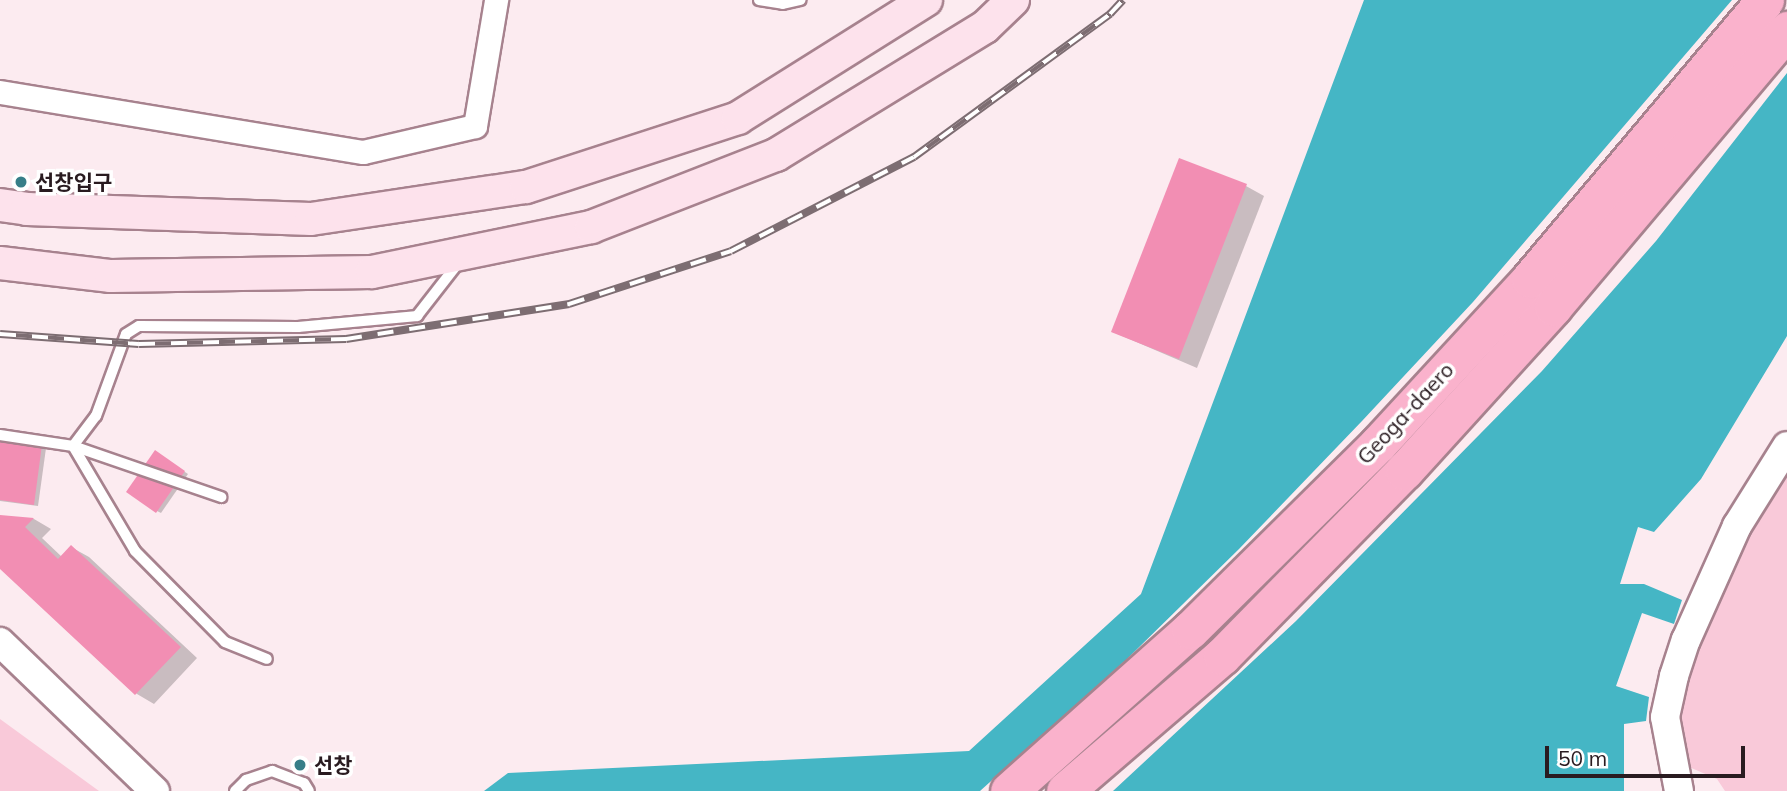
<!DOCTYPE html>
<html>
<head>
<meta charset="utf-8">
<style>
  body { margin:0 }
  #map { position:relative; width:1787px; height:791px; overflow:hidden; background:#fcebf0; font-family:Mulish,"Noto Sans KR",sans-serif }
  div>[style] { position:absolute }
  [style*='--x'] { left:calc(var(--x)*1px); top:calc(var(--y)*1px); width:calc(var(--w)*1px); rotate:calc(var(--a)*1deg) }
  .green>* { inset:0; background:#f9c9d9 }
  .water>* { inset:0; background:#45b6c5 }
  .pier>* { inset:0; background:#fcebf0 }
  .shadow>* { inset:0; background:#0003 }
  .building>* { inset:0; background:#f28eb3 }
  .roads { filter:drop-shadow(2px 0 #a7828e) drop-shadow(-2px 0 #a7828e) drop-shadow(0 2px #a7828e) drop-shadow(0 -2px #a7828e) }
  .service>* { height:10px; margin:-5px; padding:0 5px; transform-origin:5px; border-radius:5px; background:#fff }
  .minor>* { height:23px; margin:-11.5px; padding:0 11.5px; transform-origin:11.5px; border-radius:11.5px; background:#fff }
  .tertiary>* { height:28px; margin:-14px; padding:0 14px; transform-origin:14px; border-radius:14px; background:#fff }
  .secondary>* { height:32px; margin:-16px; padding:0 16px; transform-origin:16px; border-radius:16px; background:#fde2ec }
  .trunk>* { height:37px; margin:-18.5px; padding:0 18.5px; transform-origin:18.5px; border-radius:18.5px; background:#fab2cc }
  .rail>* { height:8px; margin-top:-4px; transform-origin:0; background:repeating-linear-gradient(90deg,#fff 0 16px,#7d6d72 0 32px); box-sizing:border-box; border-block:2px solid #7d6d72 }
  .dots>* { width:19px; height:19px; translate:-50% -50%; box-sizing:border-box; border:4px solid #fff; border-radius:50% }
  span { translate:-50% -50%; white-space:nowrap; text-align:center; line-height:1.15; -webkit-text-stroke:7px #fff; paint-order:stroke }
  .poi-label { font-size:21px; color:#291b20; font-weight:700 }
  .left { translate:0 -50%; text-align:left }
  .street-label { font-size:21px; color:#291b20 }
  .scale { position:absolute; left:1545px; top:746px; width:200px; height:32px; box-sizing:border-box; border:4px solid #291b20; border-top:0; padding-left:9px; font-size:21px; line-height:24px; white-space:nowrap; color:#291b20; -webkit-text-stroke:5px #fff; paint-order:stroke }
</style>
</head>
<body>
<div id="map">
  <div class="green">
    <div style="clip-path:polygon(1787px 465px,1787px 791px,1725px 791px,1717px 779px,1689px 767px,1681px 730px,1684px 677px,1744px 530px)"></div>
    <div style="clip-path:polygon(0 719px,99px 791px,0 791px)"></div>
  </div>
  <div class="water">
    <div style="clip-path:polygon(1364px 0,1787px 0,1787px 336px,1701px 479px,1654px 532px,1638px 527px,1620px 584px,1644px 584px,1682px 600px,1674px 624px,1642px 613px,1616px 686px,1649px 697px,1646px 721px,1624px 724px,1624px 791px,484px 791px,508px 773px,969px 751px,1141px 594px)"></div>
  </div>
  <div class="pier">
    <div style="clip-path:polygon(1732px 0,1787px 0,1787px 73px,1656px 241px,1542px 371px,1296px 621px,1113px 791px,980px 791px,1127px 659px,1239px 549px,1362px 421px,1473px 302px)"></div>
  </div>
  <div class="shadow">
    <div style="clip-path:polygon(1246px 186px,1264px 196px,1197px 368px,1113px 332px)"></div>
    <div style="clip-path:polygon(0 432px,47px 441px,38px 506px,0 501px)"></div>
    <div style="clip-path:polygon(156px 453px,188px 474px,161px 513px,157px 511px)"></div>
    <div style="clip-path:polygon(0 517px,34px 519px,51px 529px,42px 538px,62px 557px,71px 547px,89px 557px,197px 658px,154px 704px,137px 694px,0 567px)"></div>
  </div>
  <div class="building">
    <div style="clip-path:polygon(1179px 158px,1247px 184px,1179px 359px,1111px 332px)"></div>
    <div style="clip-path:polygon(0 431px,43px 437px,34px 505px,0 500px)"></div>
    <div style="clip-path:polygon(155px 450px,185px 471px,156px 513px,126px 492px)"></div>
    <div style="clip-path:polygon(0 515px,34px 518px,25px 527px,58px 559px,71px 545px,181px 647px,135px 695px,0 569px)"></div>
  </div>
  <div class="roads">
    <div class="service">
      <div style="--x:759;--y:0;--w:24;--a:9"></div>
      <div style="--x:783;--y:4;--w:18;--a:-13"></div>
      <div style="--x:0;--y:435;--w:74;--a:8.6"></div>
      <div style="--x:73;--y:446;--w:157;--a:19"></div>
      <div style="--x:73;--y:446;--w:38;--a:-53"></div>
      <div style="--x:96;--y:416;--w:87;--a:-69.9"></div>
      <div style="--x:126;--y:334;--w:15;--a:-32"></div>
      <div style="--x:139;--y:326;--w:159;--a:0.4"></div>
      <div style="--x:298;--y:327;--w:120;--a:-5.3"></div>
      <div style="--x:417;--y:316;--w:68;--a:-52.1"></div>
      <div style="--x:73;--y:446;--w:122;--a:59.4"></div>
      <div style="--x:135;--y:551;--w:128;--a:45.3"></div>
      <div style="--x:225;--y:642;--w:45;--a:22"></div>
      <div style="--x:235;--y:791;--w:16;--a:-45"></div>
      <div style="--x:246;--y:780;--w:28;--a:-19"></div>
      <div style="--x:272;--y:771;--w:34;--a:21"></div>
      <div style="--x:304;--y:783;--w:9;--a:58"></div>
    </div>
    <div class="minor">
      <div style="--x:0;--y:92;--w:368;--a:9.4"></div>
      <div style="--x:363;--y:152;--w:115;--a:-13.1"></div>
      <div style="--x:475;--y:126;--w:128;--a:-80.5"></div>
    </div>
    <div class="tertiary">
      <div style="--x:0;--y:642;--w:215;--a:43.9"></div>
      <div style="--x:1679;--y:791;--w:75;--a:-100.7"></div>
      <div style="--x:1665;--y:717;--w:42;--a:-77.6"></div>
      <div style="--x:1674;--y:676;--w:38;--a:-72"></div>
      <div style="--x:1686;--y:640;--w:125;--a:-65.9"></div>
      <div style="--x:1737;--y:526;--w:94;--a:-58"></div>
    </div>
    <div class="secondary">
      <div style="--x:0;--y:205;--w:27;--a:8"></div>
      <div style="--x:27;--y:209;--w:284;--a:2"></div>
      <div style="--x:311;--y:219;--w:217;--a:-8.5"></div>
      <div style="--x:526;--y:187;--w:223;--a:-18"></div>
      <div style="--x:738;--y:118;--w:222;--a:-32.1"></div>
      <div style="--x:0;--y:263;--w:112;--a:6.7"></div>
      <div style="--x:111;--y:276;--w:261;--a:-0.9"></div>
      <div style="--x:372;--y:272;--w:224;--a:-11.6"></div>
      <div style="--x:591;--y:227;--w:199;--a:-21.3"></div>
      <div style="--x:776;--y:155;--w:245;--a:-31.5"></div>
      <div style="--x:985;--y:27;--w:39;--a:-44"></div>
    </div>
    <div class="trunk">
      <div style="--x:1009;--y:791;--w:242;--a:-41.7"></div>
      <div style="--x:1190;--y:630;--w:264;--a:-44.7"></div>
      <div style="--x:1378;--y:444;--w:224;--a:-47.3"></div>
      <div style="--x:1530;--y:279;--w:365;--a:-49.9"></div>
      <div style="--x:1065;--y:791;--w:207;--a:-40.7"></div>
      <div style="--x:1222;--y:656;--w:260;--a:-45.5"></div>
      <div style="--x:1404;--y:471;--w:222;--a:-47.7"></div>
      <div style="--x:1553;--y:307;--w:363;--a:-49.8"></div>
    </div>
  </div>
  <div class="rail">
    <div style="--x:0;--y:334;--w:139;--a:4.1"></div>
    <div style="--x:139;--y:344;--w:207;--a:-1.4"></div>
    <div style="--x:346;--y:339;--w:226;--a:-8.9"></div>
    <div style="--x:569;--y:304;--w:170;--a:-18.1"></div>
    <div style="--x:731;--y:251;--w:206;--a:-27.2"></div>
    <div style="--x:914;--y:157;--w:243;--a:-36.1"></div>
    <div style="--x:1110;--y:14;--w:19;--a:-47"></div>
  </div>
  <div class="dots">
    <div style="left:21px;top:182px;background:#377e88"></div>
    <div style="left:300px;top:765px;background:#377e88"></div>
  </div>
  <div class="poi-label">
    <span class="left" style="left:35px;top:182px">선창입구</span>
    <span class="left" style="left:314px;top:765px">선창</span>
  </div>
  <div class="street-label">
    <span style="left:1405px;top:413px;rotate:-47deg">Geoga-daero</span>
  </div>
  <div class="scale">50 m</div>
</div>
</body>
</html>
